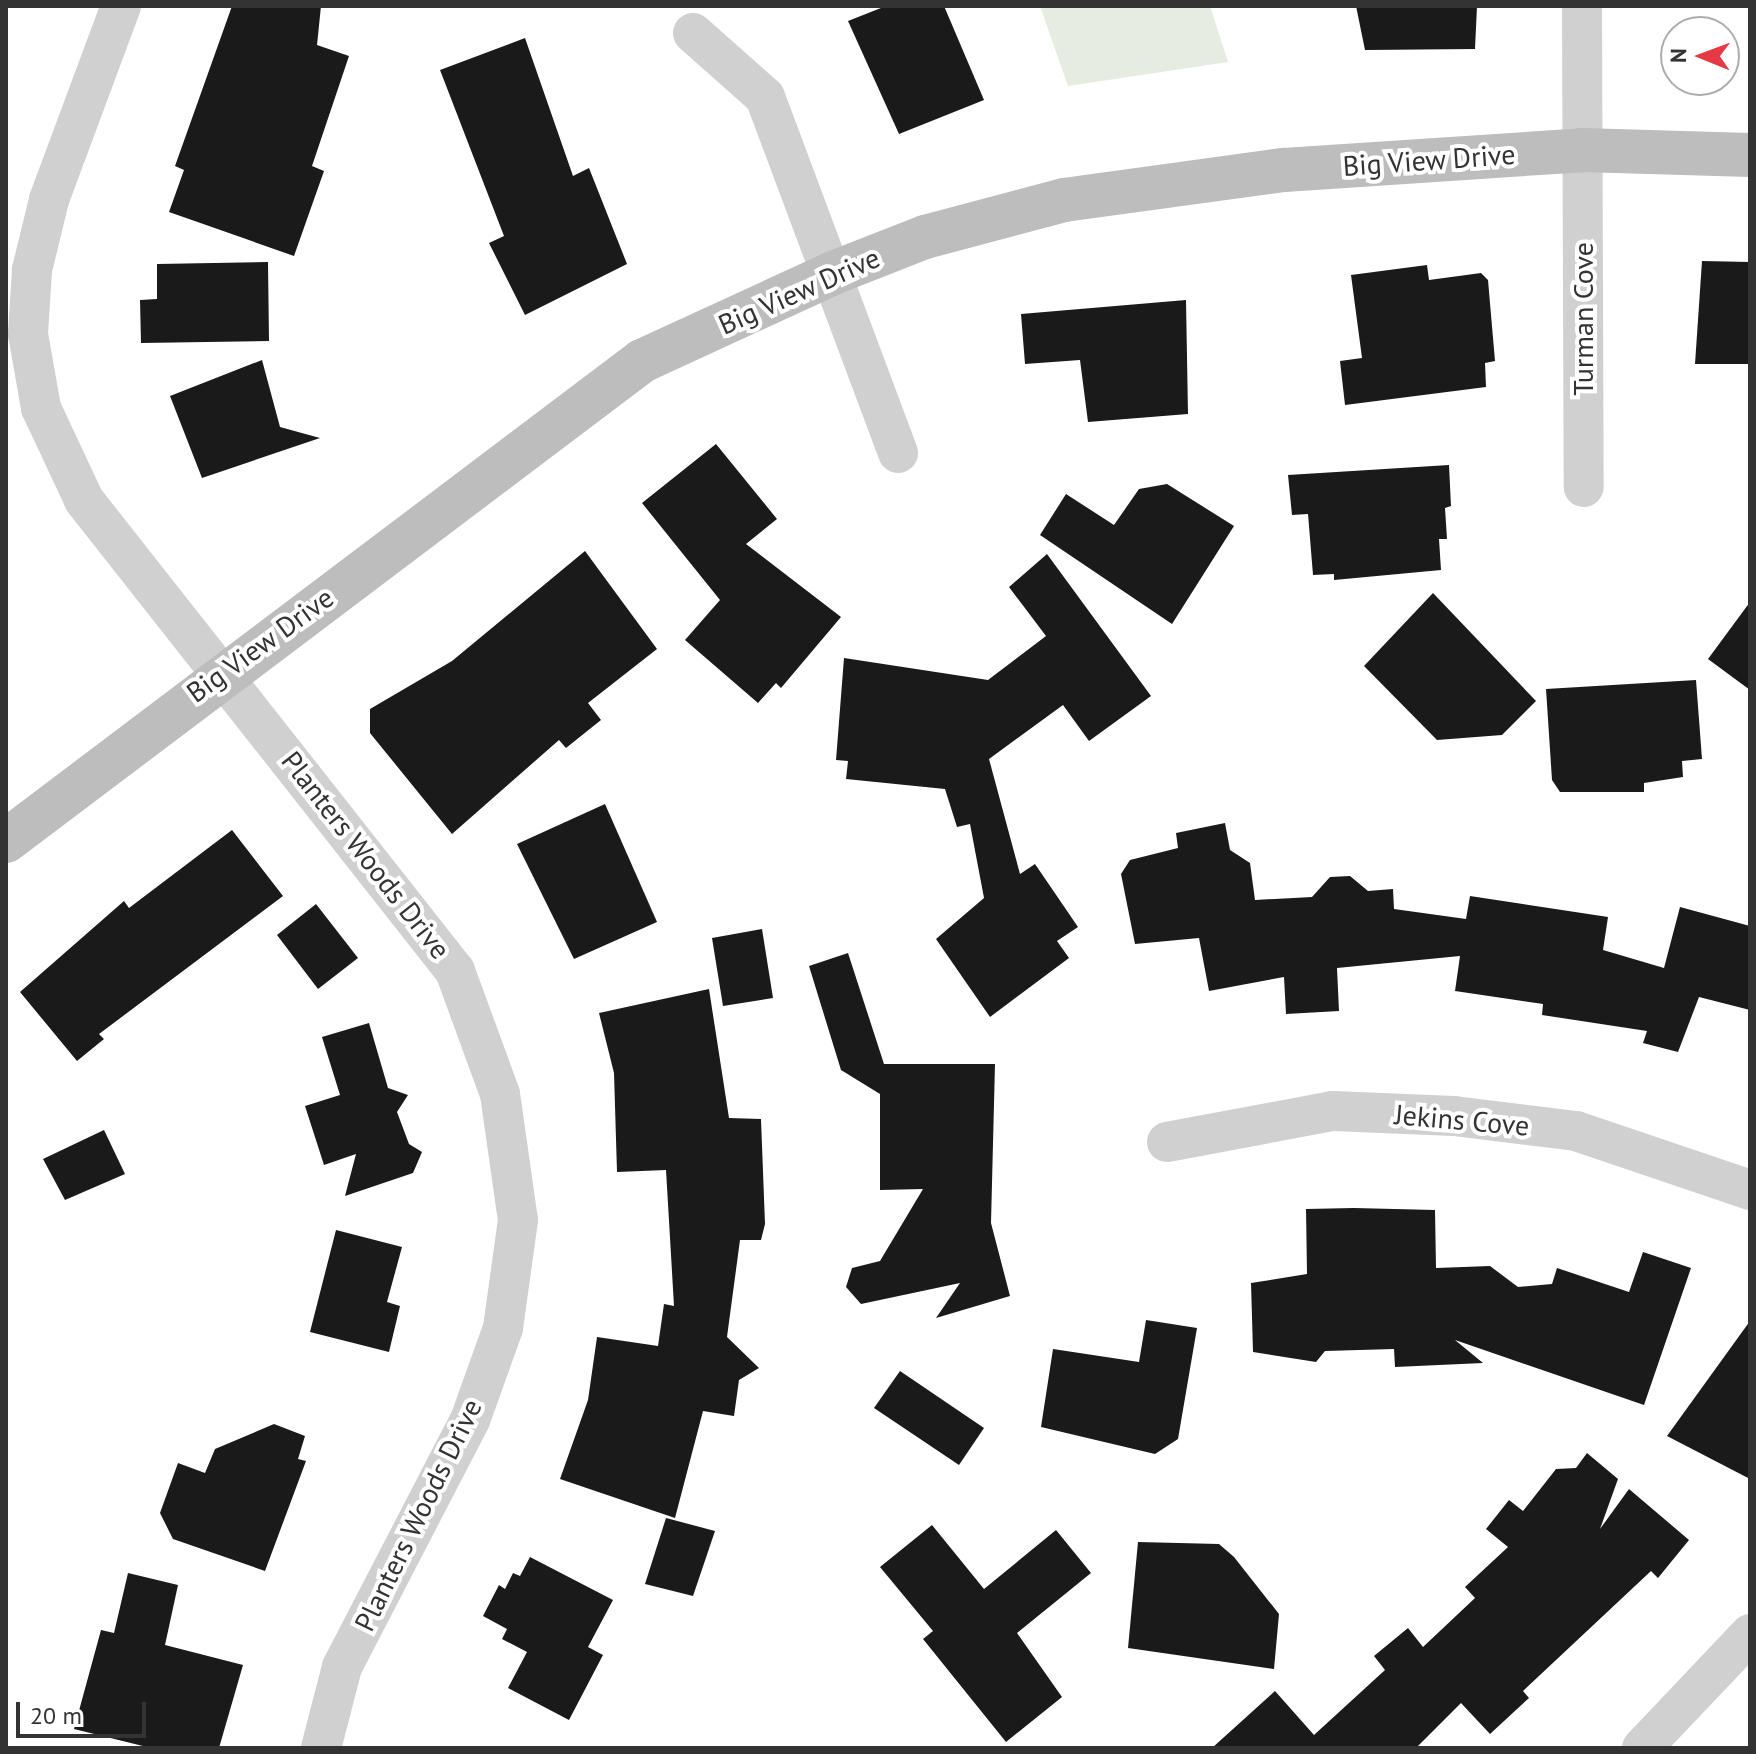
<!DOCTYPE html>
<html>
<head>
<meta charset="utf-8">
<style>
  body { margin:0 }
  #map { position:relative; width:1756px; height:1754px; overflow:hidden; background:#fff; font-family:"PT Sans",sans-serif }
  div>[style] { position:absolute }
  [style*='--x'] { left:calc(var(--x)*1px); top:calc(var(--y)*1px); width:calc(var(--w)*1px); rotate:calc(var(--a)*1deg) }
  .green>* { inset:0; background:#e6ecdf }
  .building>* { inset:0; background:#1a1a1a }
  .street>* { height:40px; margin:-20px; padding:0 20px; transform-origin:20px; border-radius:20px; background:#d0d0d0 }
  .secondary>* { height:44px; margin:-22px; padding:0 22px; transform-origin:22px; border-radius:22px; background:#bdbdbd }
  span { translate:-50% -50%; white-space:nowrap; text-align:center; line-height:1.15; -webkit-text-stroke:8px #fff; paint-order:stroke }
  .street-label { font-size:28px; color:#333 }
  .frame { position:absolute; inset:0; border:8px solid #333; pointer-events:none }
  .north { position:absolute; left:1660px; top:16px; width:80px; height:80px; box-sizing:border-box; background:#fff; border:2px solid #adadad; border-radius:50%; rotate:271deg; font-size:22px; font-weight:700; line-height:32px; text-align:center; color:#333 }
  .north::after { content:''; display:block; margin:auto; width:28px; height:36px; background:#e63946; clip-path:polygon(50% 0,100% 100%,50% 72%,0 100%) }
  .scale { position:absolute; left:16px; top:1702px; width:130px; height:36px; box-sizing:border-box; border:4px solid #333; border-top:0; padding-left:10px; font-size:24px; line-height:28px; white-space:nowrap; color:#333; -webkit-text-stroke:6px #fff; paint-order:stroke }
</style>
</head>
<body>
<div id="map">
  <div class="green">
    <div style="clip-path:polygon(1040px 6px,1210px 6px,1228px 62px,1068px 86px)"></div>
  </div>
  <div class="building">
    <div style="clip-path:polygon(232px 6px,321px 6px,317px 45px,349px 56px,312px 166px,324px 171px,294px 256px,169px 212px,184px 170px,175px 166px)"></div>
    <div style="clip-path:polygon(886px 6px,944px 6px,984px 100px,899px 134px,848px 21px)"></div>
    <div style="clip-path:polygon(1356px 6px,1477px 6px,1475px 49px,1365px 50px)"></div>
    <div style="clip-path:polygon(525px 38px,573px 176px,589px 168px,627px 264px,525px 315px,489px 243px,504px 236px,440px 70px)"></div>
    <div style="clip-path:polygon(1702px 261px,1750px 262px,1750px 364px,1695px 364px)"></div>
    <div style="clip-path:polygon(268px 262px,269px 341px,141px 343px,140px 300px,157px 299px,157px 264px)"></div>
    <div style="clip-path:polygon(1427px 265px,1429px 280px,1481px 273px,1488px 280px,1495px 361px,1485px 363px,1486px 387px,1345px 405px,1340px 361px,1362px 358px,1351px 275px)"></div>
    <div style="clip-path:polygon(1186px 300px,1188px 414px,1088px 422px,1080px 360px,1025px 364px,1021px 314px)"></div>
    <div style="clip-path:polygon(262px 360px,280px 427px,320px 438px,202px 478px,170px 396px)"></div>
    <div style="clip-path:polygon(716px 444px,777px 519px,746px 544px,841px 617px,781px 688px,776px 683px,758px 703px,685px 640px,720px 600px,642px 503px)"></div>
    <div style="clip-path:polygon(1449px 465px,1451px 506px,1445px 508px,1447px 539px,1439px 539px,1441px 570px,1334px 580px,1334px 574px,1313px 575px,1308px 514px,1292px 515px,1288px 475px)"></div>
    <div style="clip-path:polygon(1167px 484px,1234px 526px,1172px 624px,1040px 535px,1066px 494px,1114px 525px,1139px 489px)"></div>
    <div style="clip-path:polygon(585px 551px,657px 649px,588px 703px,601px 720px,566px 748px,559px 740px,452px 834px,370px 733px,370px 709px,452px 661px)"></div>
    <div style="clip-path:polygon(1047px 554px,1151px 696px,1089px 741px,1063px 705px,989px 759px,1020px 874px,1035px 864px,1078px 927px,1057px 941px,1069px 958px,990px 1017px,936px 939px,984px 898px,970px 824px,957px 827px,945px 789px,846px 779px,848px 761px,836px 760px,844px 658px,988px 680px,1046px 636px,1009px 587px)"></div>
    <div style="clip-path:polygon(1433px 593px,1536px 701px,1502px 735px,1437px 740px,1364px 666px)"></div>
    <div style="clip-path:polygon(1750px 602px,1750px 690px,1708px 659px)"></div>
    <div style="clip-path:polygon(1696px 680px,1702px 759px,1682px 761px,1683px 777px,1644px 783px,1644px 792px,1560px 792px,1552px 780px,1546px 689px)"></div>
    <div style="clip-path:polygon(605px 804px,657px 922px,574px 959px,517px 844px)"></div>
    <div style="clip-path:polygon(1225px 823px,1230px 850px,1250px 863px,1255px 900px,1312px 897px,1330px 877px,1350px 876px,1368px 891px,1393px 889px,1394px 909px,1466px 919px,1470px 896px,1608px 917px,1603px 950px,1664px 968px,1680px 907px,1750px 926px,1750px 1010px,1699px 997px,1678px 1052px,1643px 1043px,1647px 1031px,1542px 1015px,1543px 1004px,1455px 991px,1460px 956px,1337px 968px,1339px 1011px,1286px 1014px,1284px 977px,1209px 991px,1199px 938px,1135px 944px,1121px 874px,1130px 860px,1178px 848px,1176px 833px)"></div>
    <div style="clip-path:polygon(232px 830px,283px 896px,99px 1034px,104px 1039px,77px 1061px,20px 992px,124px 901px,129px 908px)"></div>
    <div style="clip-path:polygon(316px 904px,358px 958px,318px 989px,277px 935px)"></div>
    <div style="clip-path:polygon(762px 929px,773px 998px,723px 1006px,712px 938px)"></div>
    <div style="clip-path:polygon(848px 953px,884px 1064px,995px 1064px,991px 1223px,1010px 1296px,936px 1318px,960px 1283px,861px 1304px,846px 1287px,852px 1268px,880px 1261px,923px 1189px,880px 1190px,880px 1094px,841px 1070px,809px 966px)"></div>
    <div style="clip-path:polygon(709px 989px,729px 1118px,761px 1119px,765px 1224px,761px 1240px,740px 1240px,727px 1337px,759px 1368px,739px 1380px,734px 1416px,703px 1411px,675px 1518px,560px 1479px,588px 1400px,597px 1337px,658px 1346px,664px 1304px,674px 1306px,666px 1170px,617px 1172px,614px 1073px,599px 1013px)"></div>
    <div style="clip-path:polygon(369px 1023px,388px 1088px,408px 1095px,397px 1112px,409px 1144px,422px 1152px,413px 1173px,345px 1196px,356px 1154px,324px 1165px,305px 1106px,340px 1095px,322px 1037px)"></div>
    <div style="clip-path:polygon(104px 1130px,125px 1174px,65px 1200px,43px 1159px)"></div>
    <div style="clip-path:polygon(1354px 1208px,1435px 1210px,1436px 1268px,1490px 1266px,1518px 1287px,1552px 1284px,1557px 1268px,1629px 1292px,1643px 1252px,1691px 1268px,1644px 1405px,1455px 1340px,1483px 1363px,1395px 1367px,1394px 1349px,1325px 1351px,1316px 1362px,1253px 1352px,1251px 1283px,1307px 1274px,1306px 1209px)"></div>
    <div style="clip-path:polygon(336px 1230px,402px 1247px,387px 1302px,400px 1306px,389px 1352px,310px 1332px)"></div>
    <div style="clip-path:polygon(1146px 1320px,1197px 1328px,1178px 1439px,1155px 1454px,1041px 1427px,1053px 1349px,1139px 1362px)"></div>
    <div style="clip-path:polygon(1750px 1321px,1750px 1479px,1667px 1436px)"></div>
    <div style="clip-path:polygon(900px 1371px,984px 1428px,959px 1465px,874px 1408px)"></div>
    <div style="clip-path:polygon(274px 1424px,305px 1436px,298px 1459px,306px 1461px,265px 1571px,173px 1539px,160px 1513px,178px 1463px,205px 1473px,215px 1449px)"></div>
    <div style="clip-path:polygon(1587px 1453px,1618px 1479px,1600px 1529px,1629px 1489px,1689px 1540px,1658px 1578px,1651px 1571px,1523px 1691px,1529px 1698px,1490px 1734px,1461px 1703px,1416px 1748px,1212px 1748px,1275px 1691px,1314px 1735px,1385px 1670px,1374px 1656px,1408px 1628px,1423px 1647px,1475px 1598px,1465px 1587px,1508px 1547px,1486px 1529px,1509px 1500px,1523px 1511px,1556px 1469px,1576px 1468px)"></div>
    <div style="clip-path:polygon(666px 1518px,715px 1531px,693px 1596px,645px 1584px)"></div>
    <div style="clip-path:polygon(932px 1525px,984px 1589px,1056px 1530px,1091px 1573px,1017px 1633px,1062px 1697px,1006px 1742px,923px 1639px,933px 1631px,880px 1567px)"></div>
    <div style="clip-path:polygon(1138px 1542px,1219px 1544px,1234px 1557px,1279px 1614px,1274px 1669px,1128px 1648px)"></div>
    <div style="clip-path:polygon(530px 1557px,613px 1600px,588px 1647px,603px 1655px,569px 1720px,508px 1688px,527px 1652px,502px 1639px,507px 1629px,483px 1616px,499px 1585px,505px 1589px,513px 1573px,520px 1576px)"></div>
    <div style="clip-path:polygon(128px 1573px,178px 1585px,165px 1645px,243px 1665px,219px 1748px,151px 1748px,74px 1729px,101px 1630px,114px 1633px)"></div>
  </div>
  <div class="street">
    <div style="--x:121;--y:6;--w:207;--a:110.4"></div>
    <div style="--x:49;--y:200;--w:72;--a:103.7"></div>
    <div style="--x:32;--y:270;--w:64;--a:93.6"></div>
    <div style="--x:28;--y:334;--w:75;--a:80"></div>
    <div style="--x:41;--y:408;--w:102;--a:64.9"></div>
    <div style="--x:84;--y:500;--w:600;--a:51.77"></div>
    <div style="--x:455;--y:971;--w:131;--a:69.9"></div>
    <div style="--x:500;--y:1094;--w:127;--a:81.9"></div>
    <div style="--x:518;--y:1220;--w:109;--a:97.9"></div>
    <div style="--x:503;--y:1328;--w:98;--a:109.7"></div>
    <div style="--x:470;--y:1420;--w:278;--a:117.4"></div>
    <div style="--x:342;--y:1667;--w:84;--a:104.5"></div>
    <div style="--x:1582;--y:6;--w:481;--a:89.8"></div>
    <div style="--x:693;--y:33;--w:96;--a:41.6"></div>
    <div style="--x:765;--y:97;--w:380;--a:69.5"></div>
    <div style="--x:1167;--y:1142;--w:169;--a:-10.6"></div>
    <div style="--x:1333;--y:1111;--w:121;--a:2.4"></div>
    <div style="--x:1454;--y:1116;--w:123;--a:7"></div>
    <div style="--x:1576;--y:1131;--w:184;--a:18.7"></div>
    <div style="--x:1642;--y:1748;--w:157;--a:-46.5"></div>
  </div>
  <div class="secondary">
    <div style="--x:6;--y:841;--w:797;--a:-37.04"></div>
    <div style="--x:642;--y:361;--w:210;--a:-24.7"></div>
    <div style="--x:833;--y:273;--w:99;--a:-21.4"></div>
    <div style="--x:925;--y:237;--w:144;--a:-14.9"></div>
    <div style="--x:1064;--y:200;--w:222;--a:-7.8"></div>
    <div style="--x:1284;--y:170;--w:299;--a:-3.8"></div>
    <div style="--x:1582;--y:150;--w:168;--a:1.7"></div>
  </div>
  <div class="street-label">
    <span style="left:1429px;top:160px;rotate:-4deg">Big View Drive</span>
    <span style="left:799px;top:291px;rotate:-24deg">Big View Drive</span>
    <span style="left:1583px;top:319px;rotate:-90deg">Turman Cove</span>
    <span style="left:260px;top:645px;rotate:-36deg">Big View Drive</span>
    <span style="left:366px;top:855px;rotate:52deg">Planters Woods Drive</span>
    <span style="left:1462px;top:1120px;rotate:5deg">Jekins Cove</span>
    <span style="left:418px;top:1515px;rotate:-64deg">Planters Woods Drive</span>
  </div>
  <div class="frame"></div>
  <div class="north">N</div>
  <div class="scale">20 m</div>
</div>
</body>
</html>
